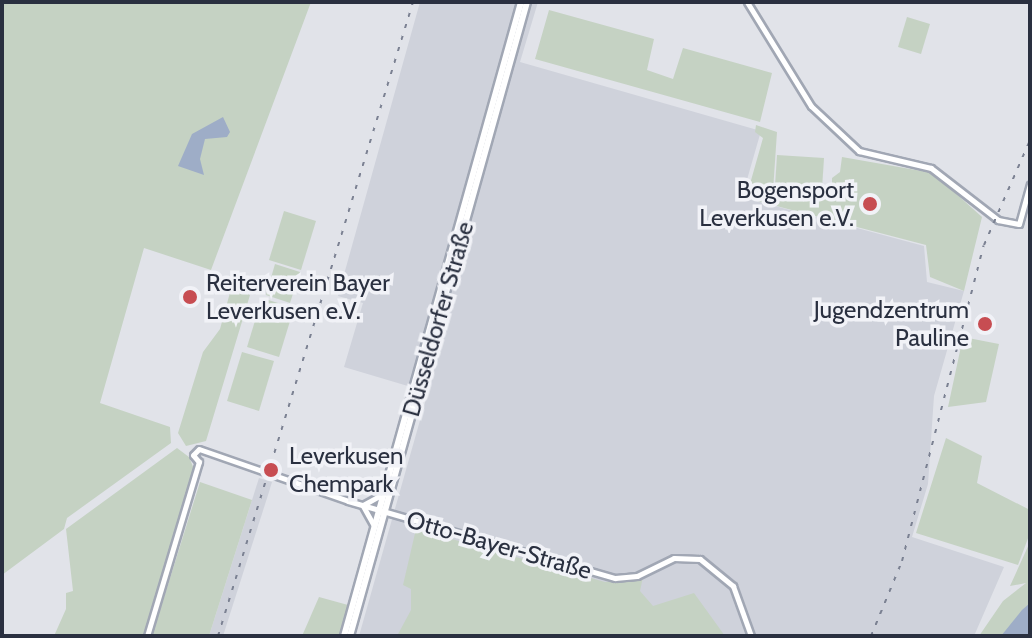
<!DOCTYPE html>
<html>
<head>
<meta charset="utf-8">
<style>
  body { margin:0 }
  #map { position:relative; width:1032px; height:638px; overflow:hidden; background:#e1e3e9; font-family:Cabin,sans-serif }
  div>[style] { position:absolute }
  [style*='--x'] { left:calc(var(--x)*1px); top:calc(var(--y)*1px); width:calc(var(--w)*1px); rotate:calc(var(--a)*1deg) }
  .built>* { inset:0; background:#cfd2db }
  .green>* { inset:0; background:#c5d2c3 }
  .water>* { inset:0; background:#9eadc7 }
  .roads { filter:drop-shadow(2px 0 #a1a7b4) drop-shadow(-2px 0 #a1a7b4) drop-shadow(0 2px #a1a7b4) drop-shadow(0 -2px #a1a7b4) }
  .secondary>* { height:5px; margin:-2.5px; padding:0 2.5px; transform-origin:2.5px; border-radius:2.5px; background:#fff }
  .primary>* { height:6px; margin:-3px; padding:0 3px; transform-origin:3px; border-radius:3px; background:#fff }
  .rail>* { height:2px; margin-top:-1px; transform-origin:0; background:repeating-linear-gradient(90deg,#7b8192 0 4px,transparent 0 12px) }
  .dots>* { width:22px; height:22px; translate:-50% -50%; box-sizing:border-box; border:4px solid #f1f2f7; border-radius:50% }
  span { translate:-50% -50%; white-space:nowrap; text-align:center; line-height:1.15; -webkit-text-stroke:7px #f1f2f7; paint-order:stroke }
  .poi-label { font-size:24px; color:#2a3040 }
  .right { translate:-100% -50%; text-align:right }
  .left { translate:0 -50%; text-align:left }
  .street-label { font-size:24px; color:#2a3040 }
  .frame { position:absolute; inset:0; border:4px solid #2a3040; pointer-events:none }
</style>
</head>
<body>
<div id="map">
  <div class="built">
    <div style="clip-path:polygon(420px 2px,538px 2px,520px 62px,761px 131px,742px 197px,924px 246px,927px 282px,964px 291px,934px 396px,928px 484px,912px 537px,1004px 567px,974px 636px,359px 636px,428px 392px,344px 367px,363px 303px,338px 296px)"></div>
    <div style="clip-path:polygon(259px 478px,272px 482px,268px 495px,223px 636px,209px 636px)"></div>
  </div>
  <div class="green">
    <div style="clip-path:polygon(2px 2px,311px 2px,211px 270px,144px 248px,100px 403px,170px 427px,171px 443px,67px 518px,64px 529px,2px 575px)"></div>
    <div style="clip-path:polygon(549px 10px,654px 39px,647px 70px,673px 79px,683px 48px,772px 73px,760px 122px,535px 59px)"></div>
    <div style="clip-path:polygon(907px 17px,930px 24px,921px 54px,898px 47px)"></div>
    <div style="clip-path:polygon(756px 125px,777px 132px,773px 191px,832px 200px,832px 178px,840px 172px,842px 157px,933px 173px,982px 217px,964px 291px,930px 277px,926px 245px,746px 198px,763px 138px,755px 132px)"></div>
    <div style="clip-path:polygon(777px 155px,824px 158px,822px 189px,775px 186px)"></div>
    <div style="clip-path:polygon(284px 211px,316px 221px,301px 270px,269px 260px)"></div>
    <div style="clip-path:polygon(275px 264px,300px 272px,290px 303px,266px 295px)"></div>
    <div style="clip-path:polygon(231px 289px,250px 295px,206px 441px,186px 446px,178px 433px,203px 352px,220px 329px)"></div>
    <div style="clip-path:polygon(262px 298px,294px 308px,279px 357px,247px 347px)"></div>
    <div style="clip-path:polygon(963px 337px,999px 344px,986px 402px,948px 407px)"></div>
    <div style="clip-path:polygon(242px 352px,274px 361px,259px 411px,227px 401px)"></div>
    <div style="clip-path:polygon(946px 438px,982px 456px,977px 483px,1030px 510px,1030px 533px,1018px 565px,916px 533px)"></div>
    <div style="clip-path:polygon(177px 448px,189px 457px,194px 469px,144px 636px,54px 636px,66px 609px,66px 593px,73px 591px,66px 529px)"></div>
    <div style="clip-path:polygon(200px 482px,252px 500px,209px 636px,152px 636px)"></div>
    <div style="clip-path:polygon(416px 529px,605px 582px,643px 577px,640px 591px,653px 606px,694px 593px,725px 636px,397px 636px,411px 610px,411px 589px,403px 585px)"></div>
    <div style="clip-path:polygon(1030px 542px,1030px 636px,979px 636px,1003px 601px,1026px 583px,1010px 586px)"></div>
    <div style="clip-path:polygon(319px 597px,348px 605px,340px 636px,302px 636px)"></div>
  </div>
  <div class="water">
    <div style="clip-path:polygon(223px 117px,230px 132px,227px 137px,205px 139px,200px 159px,204px 175px,178px 166px,192px 134px)"></div>
    <div style="clip-path:polygon(1030px 603px,1030px 636px,1001px 636px,1022px 610px)"></div>
  </div>
  <div class="roads">
    <div class="secondary">
      <div style="--x:747;--y:2;--w:122;--a:58.4"></div>
      <div style="--x:811;--y:106;--w:66;--a:43.2"></div>
      <div style="--x:859;--y:151;--w:74;--a:13.3"></div>
      <div style="--x:931;--y:168;--w:85;--a:37.8"></div>
      <div style="--x:998;--y:220;--w:21;--a:11"></div>
      <div style="--x:1019;--y:224;--w:41;--a:-74.6"></div>
      <div style="--x:199;--y:462;--w:9;--a:-131"></div>
      <div style="--x:193;--y:455;--w:8;--a:-45"></div>
      <div style="--x:199;--y:449;--w:158;--a:19.2"></div>
      <div style="--x:348;--y:501;--w:278;--a:16.1"></div>
      <div style="--x:615;--y:578;--w:22;--a:-5"></div>
      <div style="--x:637;--y:576;--w:41;--a:-25.9"></div>
      <div style="--x:674;--y:558;--w:26;--a:2"></div>
      <div style="--x:700;--y:559;--w:43;--a:39.3"></div>
      <div style="--x:733;--y:586;--w:53;--a:70.2"></div>
      <div style="--x:363;--y:505;--w:23;--a:-29"></div>
      <div style="--x:363;--y:506;--w:23;--a:61"></div>
      <div style="--x:147;--y:636;--w:182;--a:-73.4"></div>
    </div>
    <div class="primary">
      <div style="--x:344;--y:636;--w:658;--a:-74.4"></div>
      <div style="--x:350;--y:636;--w:658;--a:-74.4"></div>
    </div>
  </div>
  <div class="rail">
    <div style="--x:218;--y:636;--w:663;--a:-72.9"></div>
    <div style="--x:871;--y:636;--w:81;--a:-67.5"></div>
    <div style="--x:902;--y:561;--w:326;--a:-75.5"></div>
    <div style="--x:984;--y:245;--w:115;--a:-66.3"></div>
  </div>
  <div class="dots">
    <div style="left:870px;top:204px;background:#c74d52"></div>
    <div style="left:190px;top:297px;background:#c74d52"></div>
    <div style="left:985px;top:324px;background:#c74d52"></div>
    <div style="left:271px;top:470px;background:#c74d52"></div>
  </div>
  <div class="poi-label">
    <span class="right" style="left:854px;top:204px">Bogensport<br>Leverkusen e.V.</span>
    <span class="left" style="left:206px;top:297px">Reiterverein Bayer<br>Leverkusen e.V.</span>
    <span class="right" style="left:969px;top:324px">Jugendzentrum<br>Pauline</span>
    <span class="left" style="left:289px;top:470px">Leverkusen<br>Chempark</span>
  </div>
  <div class="street-label">
    <span style="left:438px;top:319px;rotate:-74deg">Düsseldorfer Straße</span>
    <span style="left:499px;top:545px;rotate:16deg">Otto-Bayer-Straße</span>
  </div>
  <div class="frame"></div>
</div>
</body>
</html>
